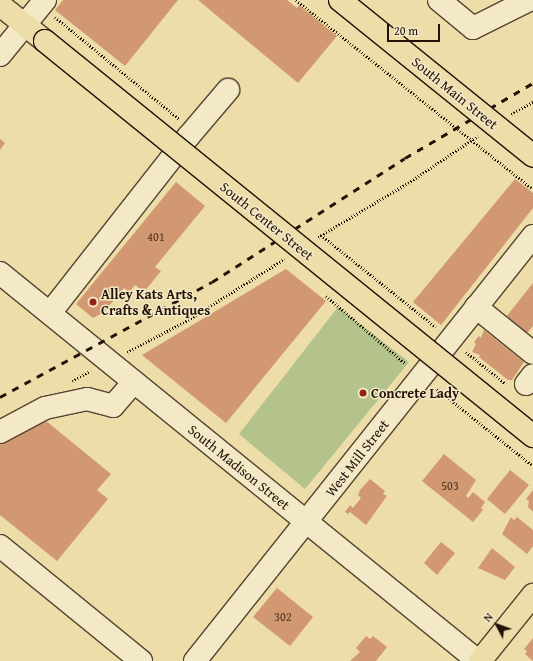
<!DOCTYPE html>
<html>
<head>
<meta charset="utf-8">
<style>
  body { margin:0 }
  #map { position:relative; width:533px; height:661px; overflow:hidden; background:#eddda9; font-family:"Gentium Book Plus",serif }
  div>[style] { position:absolute }
  [style*='--x'] { left:calc(var(--x)*1px); top:calc(var(--y)*1px); width:calc(var(--w)*1px); rotate:calc(var(--a)*1deg) }
  .green>* { inset:0; background:#b4c28b }
  .building>* { inset:0; background:#d29871 }
  .path>* { height:2.5px; margin-top:-1.25px; transform-origin:0; background:repeating-linear-gradient(90deg,#221107 0 1px,transparent 0 3px) }
  .roads { filter:drop-shadow(1px 0 #554430) drop-shadow(-1px 0 #554430) drop-shadow(0 1px #554430) drop-shadow(0 -1px #554430) }
  .minor>* { height:22px; margin:-11px; padding:0 11px; transform-origin:11px; border-radius:11px; background:#f3e9c7 }
  .major>* { height:22px; margin:-11px; padding:0 11px; transform-origin:11px; border-radius:11px; background:#eddda9 }
  .rail>* { height:3px; margin-top:-1.5px; transform-origin:0; background:repeating-linear-gradient(90deg,#221107 0 7px,transparent 0 14px) }
  .bridges { filter:drop-shadow(1px 0 #221107) drop-shadow(-1px 0 #221107) drop-shadow(0 1px #221107) drop-shadow(0 -1px #221107) }
  .major-bridge>* { height:22px; margin:-11px; padding:0 11px; transform-origin:11px; border-radius:11px; background:#eddda9 }
  .dots>* { width:11px; height:11px; translate:-50% -50%; box-sizing:border-box; border:2px solid #f3e9c7; border-radius:50% }
  span { translate:-50% -50%; white-space:nowrap; text-align:center; line-height:1.15; -webkit-text-stroke:3px #f3e9c7; paint-order:stroke }
  .number-label { font-size:12px; color:#4e3322 }
  .number-label span { -webkit-text-stroke-width:0 }
  .street-label { font-size:14px; color:#221107 }
  .poi-label { font-size:14px; color:#221107; font-weight:700 }
  .left { translate:0 -50%; text-align:left }
  .north { position:absolute; left:477px; top:605px; width:40px; height:40px; -webkit-text-stroke:3px #f3e9c7; paint-order:stroke; rotate:311deg; font-size:11px; font-weight:700; line-height:16px; text-align:center; color:#221107 }
  .north::after { content:''; display:block; margin:auto; width:14px; height:18px; background:#221107; clip-path:polygon(50% 0,100% 100%,50% 72%,0 100%) }
  .scale { position:absolute; left:387px; top:24px; width:53px; height:18px; box-sizing:border-box; border:2px solid #221107; border-top:0; padding-left:5px; font-size:12px; line-height:14px; white-space:nowrap; color:#221107; -webkit-text-stroke:3px #f3e9c7; paint-order:stroke }
</style>
</head>
<body>
<div id="map">
  <div class="green">
    <div style="clip-path:polygon(338px 307px,409px 362px,305px 489px,239px 434px)"></div>
  </div>
  <div class="building">
    <div style="clip-path:polygon(63px 0,178px 0,125px 66px,55px 10px)"></div>
    <div style="clip-path:polygon(198px 0,287px 0,297px 8px,299px 5px,337px 36px,298px 83px)"></div>
    <div style="clip-path:polygon(0 139px,5px 143px,0 150px)"></div>
    <div style="clip-path:polygon(515px 179px,533px 193px,533px 208px,441px 325px,413px 302px)"></div>
    <div style="clip-path:polygon(176px 182px,205px 206px,155px 267px,161px 271px,144px 292px,135px 285px,129px 292px,124px 288px,104px 312px,93px 318px,76px 304px)"></div>
    <div style="clip-path:polygon(286px 269px,326px 301px,226px 423px,142px 355px)"></div>
    <div style="clip-path:polygon(533px 283px,533px 326px,527px 333px,506px 317px)"></div>
    <div style="clip-path:polygon(484px 330px,524px 362px,512px 380px,508px 380px,479px 357px,480px 355px,472px 352px,476px 344px,474px 342px,479px 336px,481px 338px)"></div>
    <div style="clip-path:polygon(40px 416px,111px 474px,97px 490px,108px 499px,57px 561px,0 515px,0 437px)"></div>
    <div style="clip-path:polygon(444px 454px,476px 480px,466px 496px,468px 498px,473px 492px,485px 502px,481px 508px,483px 510px,473px 522px,422px 481px)"></div>
    <div style="clip-path:polygon(510px 470px,529px 485px,505px 514px,487px 499px)"></div>
    <div style="clip-path:polygon(370px 479px,385px 491px,383px 494px,387px 496px,366px 525px,350px 512px,348px 514px,345px 512px,350px 505px,353px 508px,361px 498px,358px 495px,360px 490px)"></div>
    <div style="clip-path:polygon(533px 490px,533px 512px,528px 507px,529px 501px,526px 499px)"></div>
    <div style="clip-path:polygon(511px 517px,514px 520px,517px 517px,533px 530px,533px 546px,527px 554px,502px 534px)"></div>
    <div style="clip-path:polygon(441px 542px,455px 553px,437px 575px,424px 563px)"></div>
    <div style="clip-path:polygon(492px 548px,515px 567px,505px 580px,478px 568px)"></div>
    <div style="clip-path:polygon(277px 588px,313px 617px,290px 646px,253px 617px)"></div>
    <div style="clip-path:polygon(366px 636px,370px 639px,373px 636px,387px 647px,376px 661px,350px 661px,360px 652px,356px 648px)"></div>
    <div style="clip-path:polygon(533px 638px,533px 661px,525px 654px,527px 651px,524px 649px)"></div>
  </div>
  <div class="path">
    <div style="--x:296;--y:0;--w:303;--a:38.6"></div>
    <div style="--x:55;--y:17;--w:161;--a:39.4"></div>
    <div style="--x:511;--y:114;--w:25;--a:-29"></div>
    <div style="--x:321;--y:235;--w:147;--a:38.7"></div>
    <div style="--x:318;--y:237;--w:105;--a:-31"></div>
    <div style="--x:408;--y:183;--w:84;--a:-33.9"></div>
    <div style="--x:326;--y:296;--w:105;--a:40.4"></div>
    <div style="--x:127;--y:352;--w:69;--a:-27.7"></div>
    <div style="--x:188;--y:320;--w:114;--a:-32.4"></div>
    <div style="--x:466;--y:352;--w:51;--a:38.7"></div>
    <div style="--x:72;--y:381;--w:21;--a:-29"></div>
    <div style="--x:437;--y:389;--w:123;--a:38.7"></div>
  </div>
  <div class="roads">
    <div class="minor">
      <div style="--x:439;--y:0;--w:44;--a:39.5"></div>
      <div style="--x:473;--y:28;--w:63;--a:-26.6"></div>
      <div style="--x:0;--y:55;--w:71;--a:-50.7"></div>
      <div style="--x:0;--y:273;--w:616;--a:39.07"></div>
      <div style="--x:476;--y:307;--w:73;--a:38.9"></div>
      <div style="--x:50;--y:313;--w:224;--a:-51.9"></div>
      <div style="--x:188;--y:137;--w:62;--a:-49.6"></div>
      <div style="--x:526;--y:384;--w:11;--a:-52"></div>
      <div style="--x:0;--y:432;--w:51;--a:-28.1"></div>
      <div style="--x:45;--y:408;--w:43;--a:-12.1"></div>
      <div style="--x:87;--y:399;--w:27;--a:15"></div>
      <div style="--x:113;--y:406;--w:32;--a:-49"></div>
      <div style="--x:0;--y:546;--w:182;--a:39.2"></div>
      <div style="--x:195;--y:661;--w:543;--a:-51.5"></div>
    </div>
    <div class="major">
      <div style="--x:0;--y:5;--w:58;--a:38.7"></div>
      <div style="--x:480;--y:661;--w:85;--a:-51.2"></div>
    </div>
  </div>
  <div class="rail">
    <div style="--x:0;--y:397;--w:241;--a:-28.5"></div>
    <div style="--x:212;--y:282;--w:229;--a:-32.7"></div>
    <div style="--x:405;--y:158;--w:148;--a:-30.4"></div>
  </div>
  <div class="bridges">
    <div class="major-bridge">
      <div style="--x:340;--y:0;--w:248;--a:38.9"></div>
      <div style="--x:45;--y:41;--w:628;--a:38.99"></div>
    </div>
  </div>
  <div class="dots">
    <div style="left:93px;top:302px;background:#8f2418"></div>
    <div style="left:363px;top:393px;background:#8f2418"></div>
  </div>
  <div class="number-label">
    <span style="left:156px;top:237px">401</span>
    <span style="left:450px;top:486px">503</span>
    <span style="left:283px;top:617px">302</span>
  </div>
  <div class="street-label">
    <span style="left:455px;top:93px;rotate:39deg">South Main Street</span>
    <span style="left:267px;top:221px;rotate:39deg">South Center Street</span>
    <span style="left:357px;top:458px;rotate:-52deg">West Mill Street</span>
    <span style="left:239px;top:467px;rotate:39deg">South Madison Street</span>
  </div>
  <div class="poi-label">
    <span class="left" style="left:101px;top:302px">Alley Kats Arts,<br>Crafts &amp; Antiques</span>
    <span class="left" style="left:371px;top:393px">Concrete Lady</span>
  </div>
  <div class="north">N</div>
  <div class="scale">20 m</div>
</div>
</body>
</html>
